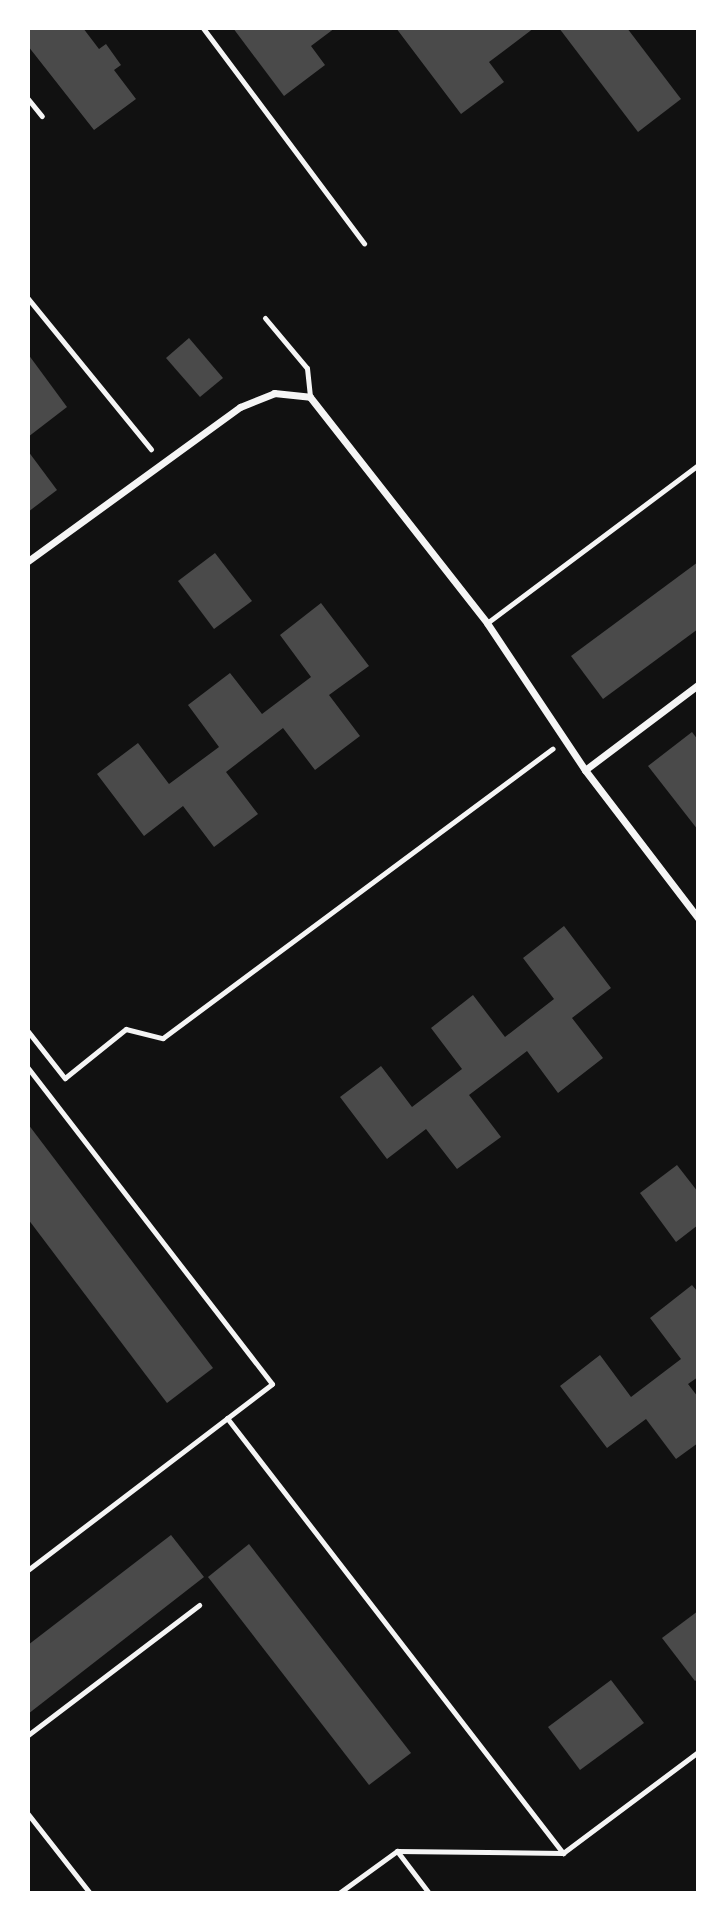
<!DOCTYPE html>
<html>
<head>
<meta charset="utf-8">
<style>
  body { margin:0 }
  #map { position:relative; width:726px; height:1921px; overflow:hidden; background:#111; font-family:"Fira Sans",sans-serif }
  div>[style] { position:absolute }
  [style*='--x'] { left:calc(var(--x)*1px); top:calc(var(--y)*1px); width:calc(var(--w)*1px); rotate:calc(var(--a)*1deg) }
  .building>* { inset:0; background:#4a4a4a }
  .path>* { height:4.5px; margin:-2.25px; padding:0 2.25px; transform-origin:2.25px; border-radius:2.25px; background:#f5f5f5 }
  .service>* { height:5px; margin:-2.5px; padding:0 2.5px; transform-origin:2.5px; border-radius:2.5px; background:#f5f5f5 }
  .minor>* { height:7px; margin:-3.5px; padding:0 3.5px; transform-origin:3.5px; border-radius:3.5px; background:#f5f5f5 }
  span { translate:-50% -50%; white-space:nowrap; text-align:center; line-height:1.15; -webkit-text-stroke:5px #fff; paint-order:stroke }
  .frame { position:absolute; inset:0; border:30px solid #fff; pointer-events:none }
</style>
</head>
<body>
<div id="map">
  <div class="building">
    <div style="clip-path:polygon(28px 28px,83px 28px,99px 49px,106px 44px,121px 65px,114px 70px,136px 99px,94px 130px,28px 46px)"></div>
    <div style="clip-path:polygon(233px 28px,335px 28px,311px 46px,325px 65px,284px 96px)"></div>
    <div style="clip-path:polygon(396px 28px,463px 29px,534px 28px,489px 62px,504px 82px,461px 114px)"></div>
    <div style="clip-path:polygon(559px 28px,627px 28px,681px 99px,638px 132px)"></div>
    <div style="clip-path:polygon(189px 338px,223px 378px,200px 397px,166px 358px)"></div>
    <div style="clip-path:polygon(28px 354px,67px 407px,28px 437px)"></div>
    <div style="clip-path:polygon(28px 451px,57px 490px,28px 512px)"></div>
    <div style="clip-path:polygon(215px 553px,252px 601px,214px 629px,178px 581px)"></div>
    <div style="clip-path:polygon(698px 562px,698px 629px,603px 699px,571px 656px)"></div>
    <div style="clip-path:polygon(321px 603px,369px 666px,329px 695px,360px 736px,315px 770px,283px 728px,226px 772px,258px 814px,214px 847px,183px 806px,144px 836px,97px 774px,138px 743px,169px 784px,219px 747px,188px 705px,230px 673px,262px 714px,311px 677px,280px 635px)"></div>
    <div style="clip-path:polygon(692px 732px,698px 740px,698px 830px,648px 766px)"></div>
    <div style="clip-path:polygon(564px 926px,611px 988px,572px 1018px,603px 1058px,558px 1093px,527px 1051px,469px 1095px,501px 1137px,457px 1169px,426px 1129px,387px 1159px,340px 1097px,381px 1066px,412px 1107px,462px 1069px,431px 1028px,473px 995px,505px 1037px,554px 999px,523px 958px)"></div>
    <div style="clip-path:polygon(28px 1124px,213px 1368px,167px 1403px,28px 1219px)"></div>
    <div style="clip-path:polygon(677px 1165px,698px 1192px,698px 1225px,676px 1242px,640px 1193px)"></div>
    <div style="clip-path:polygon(692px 1285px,698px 1292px,698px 1377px,688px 1384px,698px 1397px,698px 1443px,676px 1459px,646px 1419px,607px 1448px,560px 1386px,600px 1355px,631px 1397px,681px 1359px,650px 1318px)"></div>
    <div style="clip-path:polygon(171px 1535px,204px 1577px,28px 1714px,28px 1645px)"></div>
    <div style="clip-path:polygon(249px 1544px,411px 1753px,369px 1785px,208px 1577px)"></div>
    <div style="clip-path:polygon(698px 1611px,698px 1679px,695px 1681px,662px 1638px)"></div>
    <div style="clip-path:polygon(611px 1680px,644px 1723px,580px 1770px,548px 1727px)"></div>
  </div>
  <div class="path">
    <div style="--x:28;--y:298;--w:195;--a:50.8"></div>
    <div style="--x:28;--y:1031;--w:60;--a:51.8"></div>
    <div style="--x:65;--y:1078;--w:78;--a:-38.8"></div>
    <div style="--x:126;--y:1029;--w:38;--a:14"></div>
    <div style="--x:163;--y:1038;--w:485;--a:-36.6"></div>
  </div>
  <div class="service">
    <div style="--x:203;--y:28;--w:269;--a:53.2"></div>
    <div style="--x:28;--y:99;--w:22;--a:51"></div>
    <div style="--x:265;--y:318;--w:65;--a:50"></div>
    <div style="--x:307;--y:368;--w:29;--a:84"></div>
    <div style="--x:487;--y:623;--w:264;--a:-36.8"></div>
    <div style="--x:28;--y:1068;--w:399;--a:52.3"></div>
    <div style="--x:272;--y:1384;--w:307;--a:142.7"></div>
    <div style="--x:227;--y:1418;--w:550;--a:52.32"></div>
    <div style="--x:28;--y:1735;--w:215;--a:-37.2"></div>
    <div style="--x:28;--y:1814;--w:100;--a:51.9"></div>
    <div style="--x:397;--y:1851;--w:53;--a:52.7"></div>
    <div style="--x:339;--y:1893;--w:72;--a:-35.9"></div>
    <div style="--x:397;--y:1851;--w:166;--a:0.7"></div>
    <div style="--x:563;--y:1853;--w:169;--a:-36.8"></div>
  </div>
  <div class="minor">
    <div style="--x:28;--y:561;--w:262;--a:-36"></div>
    <div style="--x:240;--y:407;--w:37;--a:-22"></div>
    <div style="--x:274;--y:393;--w:36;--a:6"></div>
    <div style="--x:310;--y:397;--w:287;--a:51.9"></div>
    <div style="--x:487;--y:623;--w:177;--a:56.3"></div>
    <div style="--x:585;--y:770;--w:186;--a:52.6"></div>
    <div style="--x:585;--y:770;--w:141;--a:-37"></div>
  </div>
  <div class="frame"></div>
</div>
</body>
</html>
